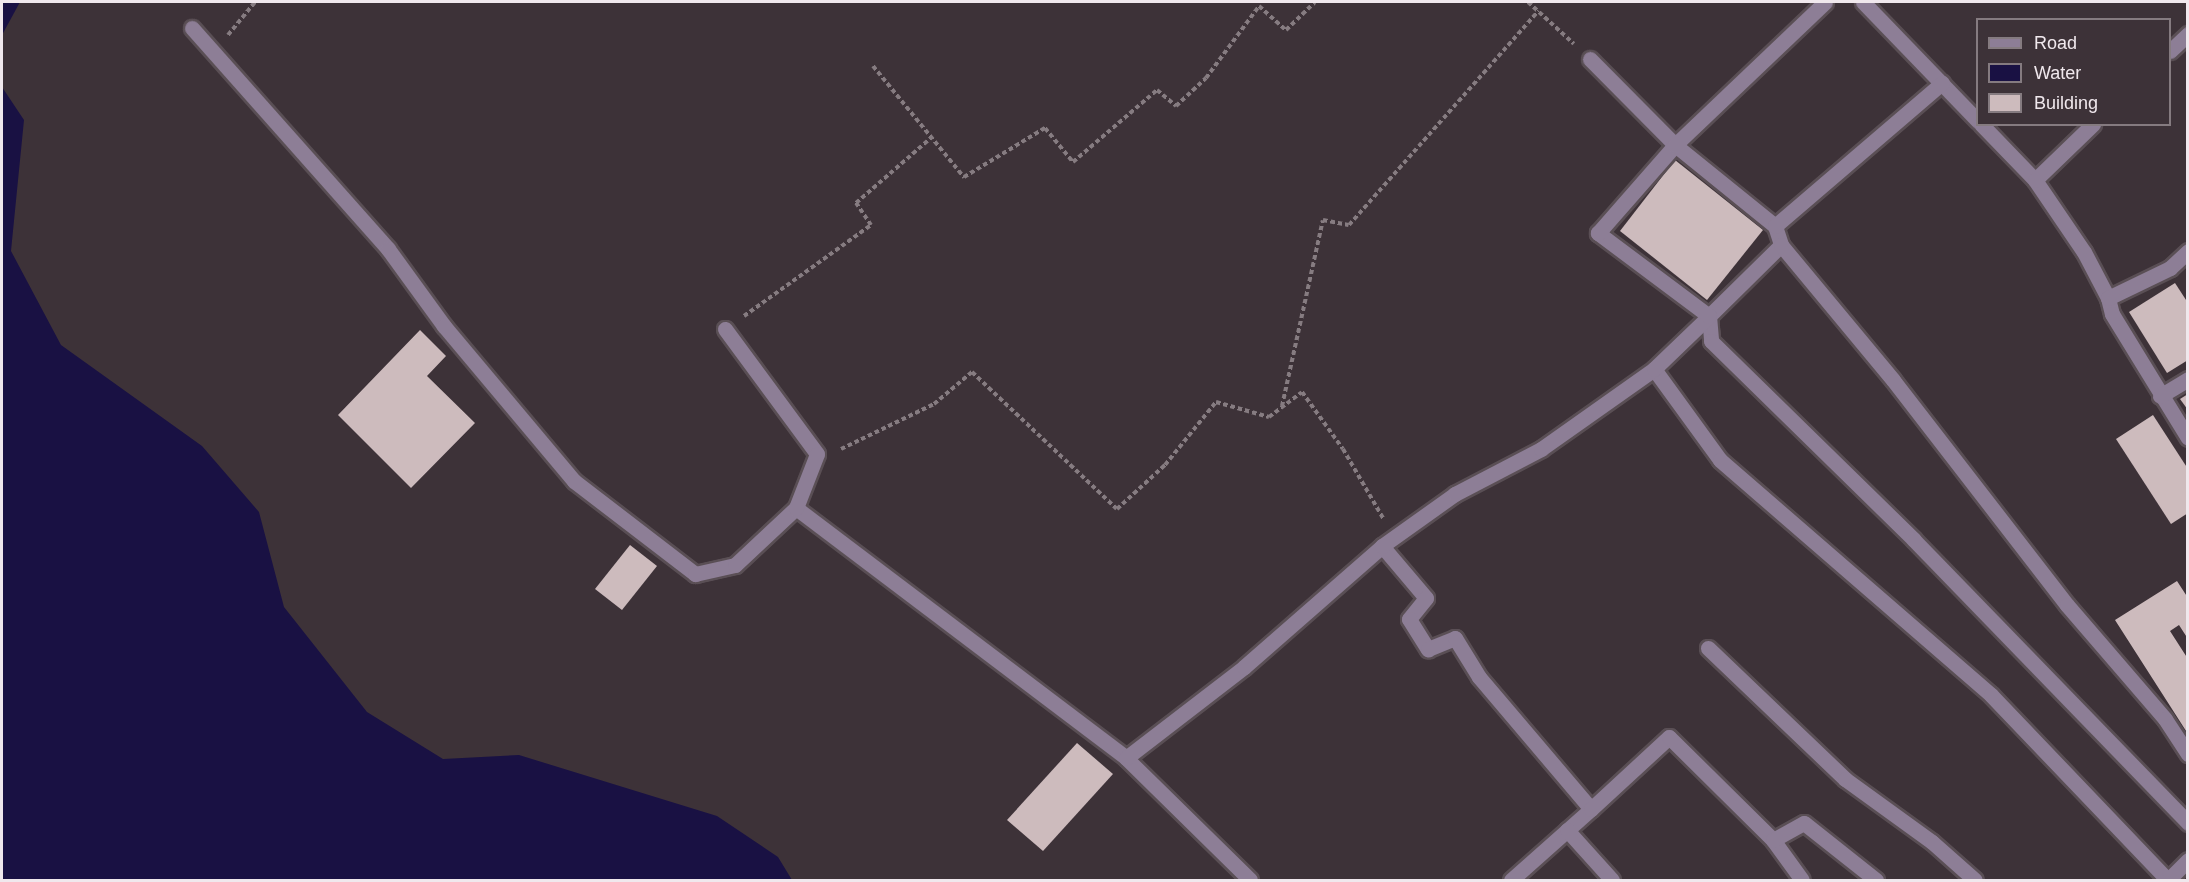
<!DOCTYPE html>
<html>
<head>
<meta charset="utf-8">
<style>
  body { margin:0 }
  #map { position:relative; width:2189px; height:882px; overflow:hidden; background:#3d3238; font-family:Arial,sans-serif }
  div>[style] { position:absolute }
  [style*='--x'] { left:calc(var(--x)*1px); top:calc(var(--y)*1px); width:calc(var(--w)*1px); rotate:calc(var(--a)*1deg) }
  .water>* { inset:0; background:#191143 }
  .building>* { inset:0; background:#cdbbbd }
  .path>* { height:4px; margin-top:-2px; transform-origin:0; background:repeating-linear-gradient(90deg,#867c81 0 4.5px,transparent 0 7.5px) }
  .roads { filter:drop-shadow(2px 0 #5a4f55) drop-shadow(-2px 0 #5a4f55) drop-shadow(0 2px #5a4f55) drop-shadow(0 -2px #5a4f55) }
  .minor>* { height:15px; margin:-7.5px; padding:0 7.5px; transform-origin:7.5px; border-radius:7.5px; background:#8d7e96 }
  span { translate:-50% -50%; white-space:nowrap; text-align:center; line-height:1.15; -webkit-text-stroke:6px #3d3238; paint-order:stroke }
  .frame { position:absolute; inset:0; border:3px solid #f0e8ed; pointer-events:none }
  .legend { position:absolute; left:1976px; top:18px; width:195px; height:108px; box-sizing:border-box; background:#3d3238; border:2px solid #857b80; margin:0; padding:8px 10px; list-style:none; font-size:18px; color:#f0e8ed }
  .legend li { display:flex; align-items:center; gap:12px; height:30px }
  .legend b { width:30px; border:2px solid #857b80 }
</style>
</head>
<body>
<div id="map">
  <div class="water">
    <div style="clip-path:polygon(2px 2px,20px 2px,2px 35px)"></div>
    <div style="clip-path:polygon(2px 87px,24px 120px,11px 251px,61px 345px,202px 446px,259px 512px,284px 607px,367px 712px,443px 759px,519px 755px,717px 816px,778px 857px,792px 880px,2px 880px)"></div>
  </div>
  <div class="building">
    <div style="clip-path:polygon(1675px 160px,1763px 230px,1707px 300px,1620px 231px)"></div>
    <div style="clip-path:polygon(2175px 283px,2188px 303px,2188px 360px,2167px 373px,2129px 312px)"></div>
    <div style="clip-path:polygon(420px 330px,446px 356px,427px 376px,475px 423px,411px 488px,338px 415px)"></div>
    <div style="clip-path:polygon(2188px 394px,2188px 410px,2180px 399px)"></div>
    <div style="clip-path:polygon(2153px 415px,2188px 469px,2188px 513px,2171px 524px,2116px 439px)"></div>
    <div style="clip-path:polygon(630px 545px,657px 566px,622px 610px,595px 589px)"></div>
    <div style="clip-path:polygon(2177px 581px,2188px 598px,2188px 639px,2179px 625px,2170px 631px,2188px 659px,2188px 734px,2115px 620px)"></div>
    <div style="clip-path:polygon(1077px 743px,1113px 774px,1043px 851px,1007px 820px)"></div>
  </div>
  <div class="path">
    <div style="--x:1528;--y:2;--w:62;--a:42.4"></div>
    <div style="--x:228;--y:35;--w:43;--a:-50.7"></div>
    <div style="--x:873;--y:66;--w:144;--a:50.7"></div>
    <div style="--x:964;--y:177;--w:95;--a:-31.2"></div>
    <div style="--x:1045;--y:128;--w:44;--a:50.5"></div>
    <div style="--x:1073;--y:162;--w:111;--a:-40.6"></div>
    <div style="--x:1157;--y:90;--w:25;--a:40"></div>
    <div style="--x:1176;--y:106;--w:41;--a:-43"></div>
    <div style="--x:1206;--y:78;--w:89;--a:-53.6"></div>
    <div style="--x:1259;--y:6;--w:36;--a:42"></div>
    <div style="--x:1286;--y:30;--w:40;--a:-44"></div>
    <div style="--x:744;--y:316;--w:156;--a:-35.6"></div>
    <div style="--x:871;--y:225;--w:27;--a:-124"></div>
    <div style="--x:856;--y:203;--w:101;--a:-41"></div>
    <div style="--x:1282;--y:406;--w:190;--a:-77.6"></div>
    <div style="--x:1323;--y:220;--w:26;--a:11"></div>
    <div style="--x:1349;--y:225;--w:286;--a:-48.5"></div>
    <div style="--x:841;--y:449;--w:103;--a:-25.8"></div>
    <div style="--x:934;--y:404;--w:50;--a:-40.1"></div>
    <div style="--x:972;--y:372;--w:199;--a:43.4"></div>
    <div style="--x:1117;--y:509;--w:65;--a:-42.5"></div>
    <div style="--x:1165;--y:465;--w:81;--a:-51"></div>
    <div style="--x:1216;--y:402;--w:55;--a:15.8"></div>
    <div style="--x:1269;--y:417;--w:41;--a:-37.1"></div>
    <div style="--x:1302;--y:392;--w:70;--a:54.3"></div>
    <div style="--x:1343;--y:449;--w:80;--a:59.9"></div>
  </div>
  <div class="roads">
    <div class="minor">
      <div style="--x:1863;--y:2;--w:165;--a:46"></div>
      <div style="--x:192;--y:28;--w:295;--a:48.4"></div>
      <div style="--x:388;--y:249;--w:95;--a:54"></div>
      <div style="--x:444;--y:326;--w:202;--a:50"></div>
      <div style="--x:574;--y:481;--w:153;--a:37.5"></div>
      <div style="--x:695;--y:574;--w:41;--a:-12.7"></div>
      <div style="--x:735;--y:565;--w:83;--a:-43.1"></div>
      <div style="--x:796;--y:508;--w:414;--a:37.1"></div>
      <div style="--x:1126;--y:758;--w:174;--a:44.5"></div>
      <div style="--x:2170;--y:51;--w:25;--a:-43"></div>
      <div style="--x:1590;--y:59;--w:121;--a:45.3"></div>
      <div style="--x:1675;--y:145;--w:129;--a:39"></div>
      <div style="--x:1775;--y:226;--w:20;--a:72"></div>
      <div style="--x:1781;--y:245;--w:101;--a:135.4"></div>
      <div style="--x:1709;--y:316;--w:25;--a:85"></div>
      <div style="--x:1711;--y:341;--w:284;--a:44.4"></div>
      <div style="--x:1914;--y:540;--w:394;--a:45.9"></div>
      <div style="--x:1981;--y:124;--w:78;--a:46"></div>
      <div style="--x:2035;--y:180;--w:87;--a:55.8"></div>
      <div style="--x:2084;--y:252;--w:52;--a:62.4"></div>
      <div style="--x:2108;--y:298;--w:16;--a:76"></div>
      <div style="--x:2112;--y:314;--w:145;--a:58.5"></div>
      <div style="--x:2035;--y:180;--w:81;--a:-44"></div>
      <div style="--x:1775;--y:226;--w:220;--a:-40.6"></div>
      <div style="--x:1781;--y:245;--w:175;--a:50.3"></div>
      <div style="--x:1893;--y:380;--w:284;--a:52.3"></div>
      <div style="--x:2067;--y:605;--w:150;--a:49.3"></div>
      <div style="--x:2165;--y:719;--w:42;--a:56.7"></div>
      <div style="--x:2108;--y:298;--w:69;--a:-25.8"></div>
      <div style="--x:2170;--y:268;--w:25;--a:-43"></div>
      <div style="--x:725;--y:329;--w:155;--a:53.6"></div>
      <div style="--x:817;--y:454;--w:58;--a:111.3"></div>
      <div style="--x:1654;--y:369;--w:112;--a:54"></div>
      <div style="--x:1720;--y:460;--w:359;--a:40.9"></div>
      <div style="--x:1991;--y:695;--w:256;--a:46.3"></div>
      <div style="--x:2160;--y:396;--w:33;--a:-31"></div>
      <div style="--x:1382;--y:546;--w:68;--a:49.8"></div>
      <div style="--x:1426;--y:598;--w:27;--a:129"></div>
      <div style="--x:1409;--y:619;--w:36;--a:58"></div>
      <div style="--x:1428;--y:649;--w:29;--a:-22"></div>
      <div style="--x:1455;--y:638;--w:46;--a:58.4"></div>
      <div style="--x:1479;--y:677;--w:173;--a:49.7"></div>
      <div style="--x:1591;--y:809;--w:107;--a:138.4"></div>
      <div style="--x:1708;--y:648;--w:190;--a:43.7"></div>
      <div style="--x:1845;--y:779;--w:107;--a:35.9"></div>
      <div style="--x:1932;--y:842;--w:57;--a:41.5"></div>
      <div style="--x:1126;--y:758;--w:149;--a:-37.6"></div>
      <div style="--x:1244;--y:667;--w:184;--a:-41.2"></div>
      <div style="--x:1382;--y:546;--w:90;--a:-35.5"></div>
      <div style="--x:1455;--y:494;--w:97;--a:-27.6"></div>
      <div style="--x:1541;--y:449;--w:138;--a:-35.3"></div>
      <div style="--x:1654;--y:369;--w:76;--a:-43.9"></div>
      <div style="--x:1709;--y:316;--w:139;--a:-143.2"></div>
      <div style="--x:1598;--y:233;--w:117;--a:-48.8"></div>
      <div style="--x:1675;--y:145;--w:207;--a:-43.6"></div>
      <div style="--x:1591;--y:809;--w:106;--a:-42.7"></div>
      <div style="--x:1669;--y:737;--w:146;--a:44.7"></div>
      <div style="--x:1773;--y:840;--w:49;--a:54.1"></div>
      <div style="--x:1567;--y:830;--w:67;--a:48"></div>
      <div style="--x:1773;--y:840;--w:35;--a:-29"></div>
      <div style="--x:1804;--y:823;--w:92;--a:38.4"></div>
      <div style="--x:2168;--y:880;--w:28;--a:-45"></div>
    </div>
  </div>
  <div class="frame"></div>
  <ul class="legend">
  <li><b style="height:8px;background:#8d7e96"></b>Road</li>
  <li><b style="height:16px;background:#191143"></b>Water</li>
  <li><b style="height:16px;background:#cdbbbd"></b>Building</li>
  </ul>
</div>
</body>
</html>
